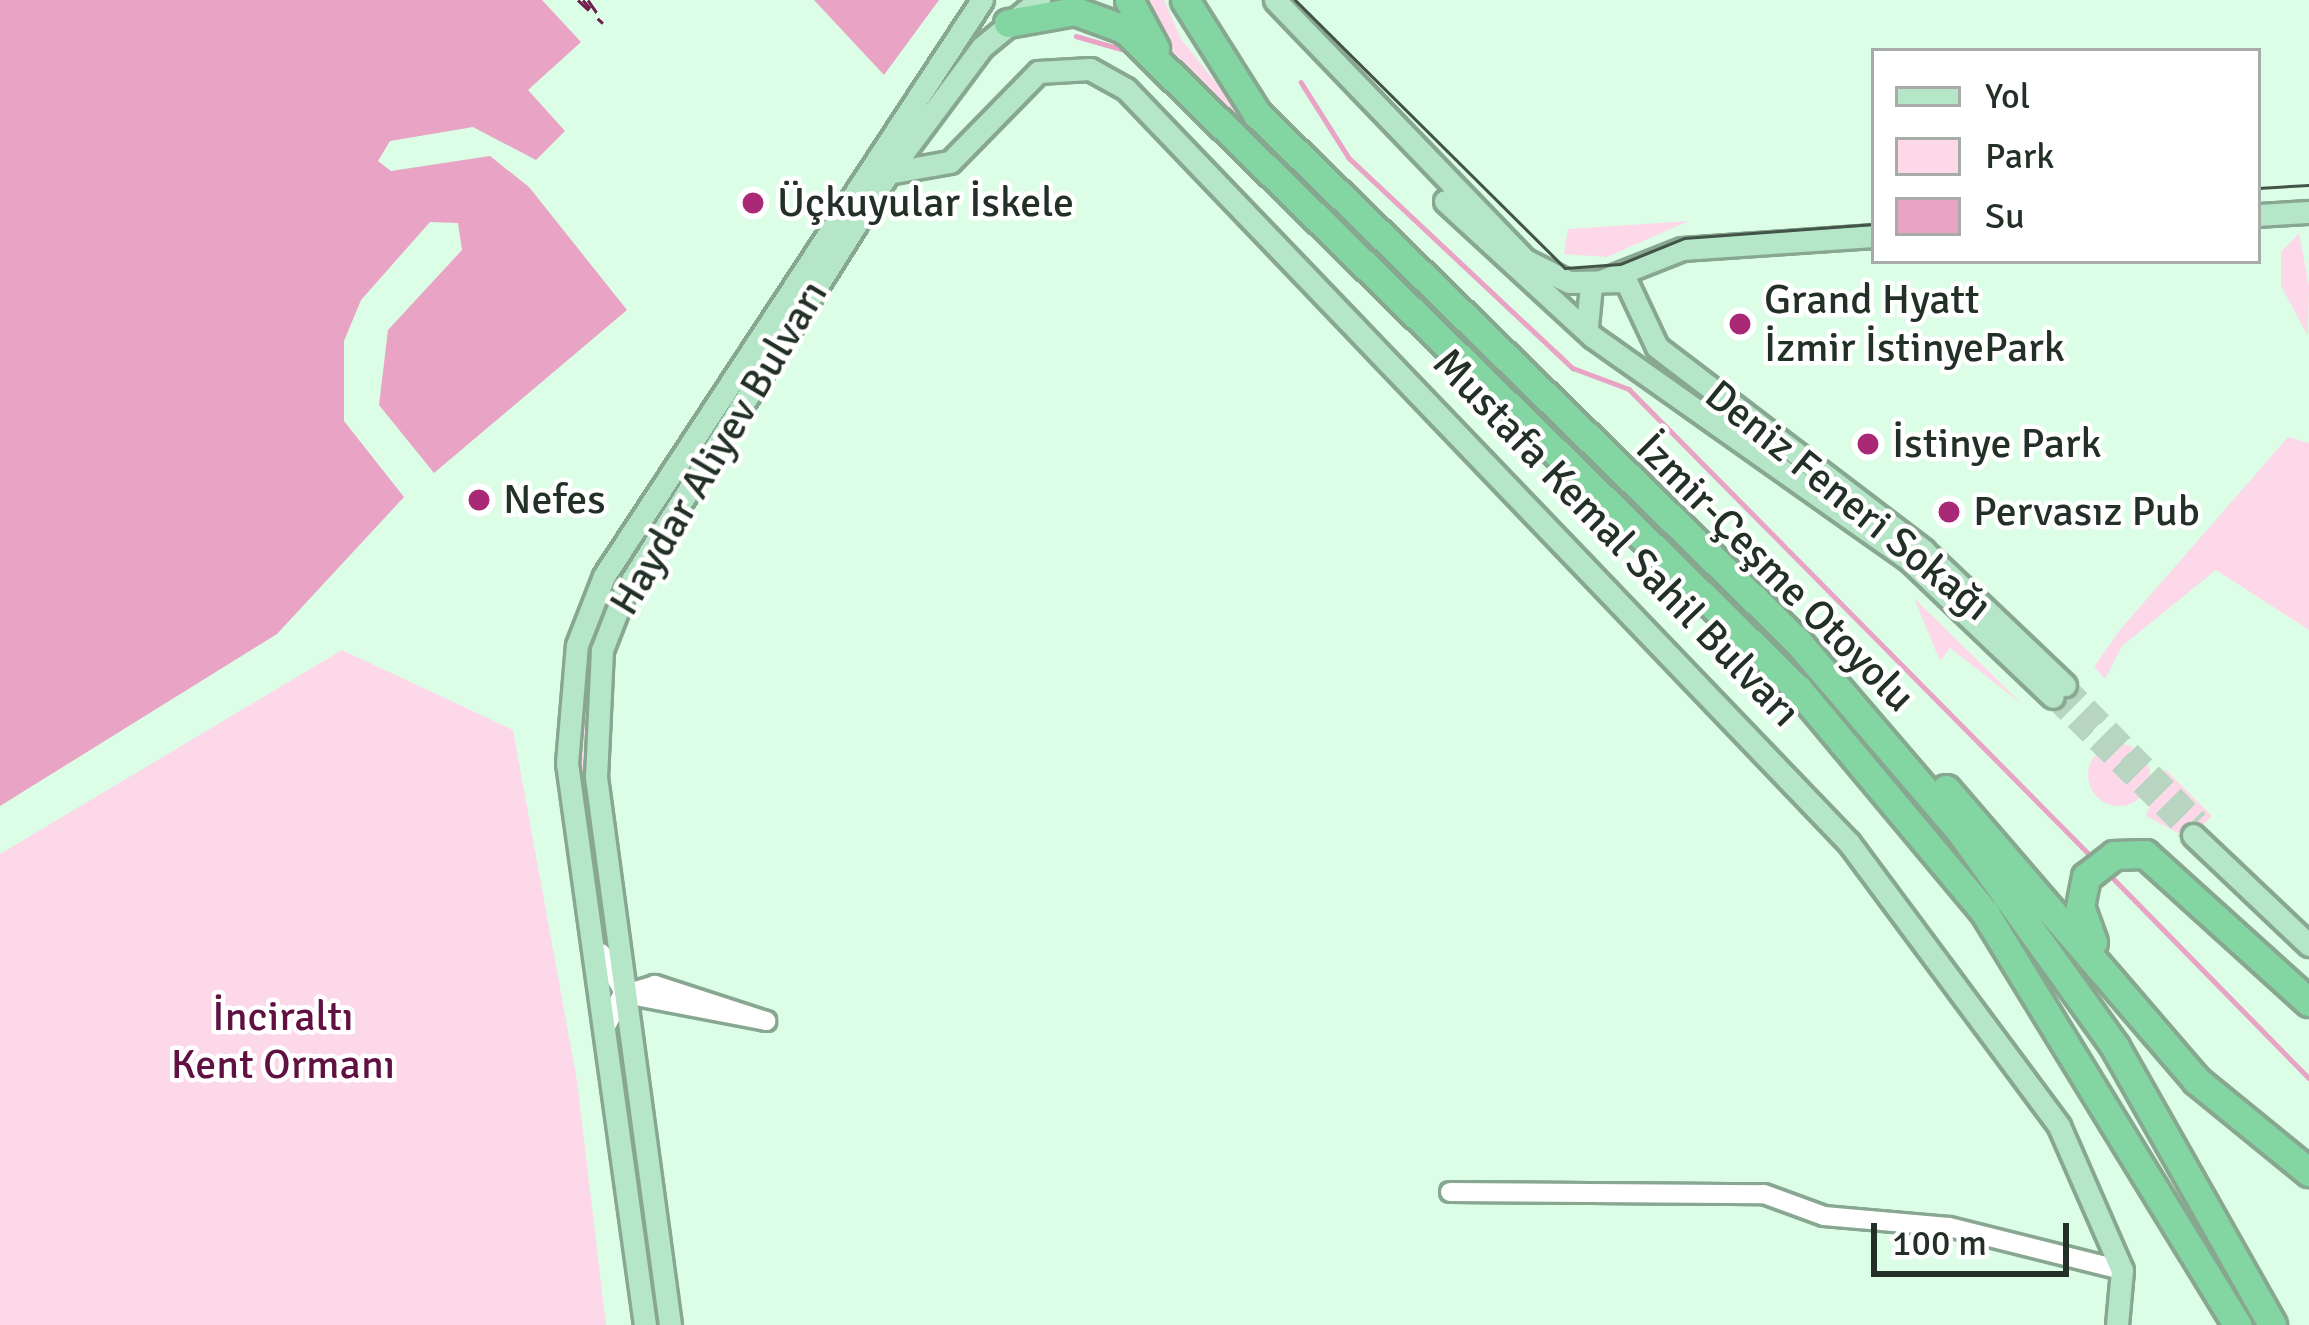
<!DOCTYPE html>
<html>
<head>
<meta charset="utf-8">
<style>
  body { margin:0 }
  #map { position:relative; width:2309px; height:1325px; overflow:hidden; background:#dcfee6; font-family:Signika,sans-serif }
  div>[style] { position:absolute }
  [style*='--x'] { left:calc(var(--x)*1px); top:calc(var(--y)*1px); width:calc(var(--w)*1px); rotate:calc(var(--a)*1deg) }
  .green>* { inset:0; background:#fcd8e9 }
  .round { border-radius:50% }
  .water>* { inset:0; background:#e8a3c5 }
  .stream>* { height:4.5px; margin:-2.25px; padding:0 2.25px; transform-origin:2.25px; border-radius:2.25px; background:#e8a3c5 }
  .ferry>* { height:3px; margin-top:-1.5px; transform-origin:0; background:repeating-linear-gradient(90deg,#6c1e4c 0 15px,transparent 0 27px) }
  .major-tunnel>* { height:21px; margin-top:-10.5px; transform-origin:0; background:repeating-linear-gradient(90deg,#b7d5c0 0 21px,transparent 0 31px) }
  .roads { filter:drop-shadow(3px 0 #88a791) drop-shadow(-3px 0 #88a791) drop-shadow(0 3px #88a791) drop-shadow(0 -3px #88a791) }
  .minor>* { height:18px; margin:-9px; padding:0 9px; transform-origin:9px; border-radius:9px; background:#fff }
  .major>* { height:21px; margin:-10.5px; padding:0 10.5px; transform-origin:10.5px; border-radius:10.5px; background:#b5e6c7 }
  .highway>* { height:27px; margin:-13.5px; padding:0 13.5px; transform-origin:13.5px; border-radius:13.5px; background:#83d6a1 }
  .tram>* { height:3px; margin:-1.5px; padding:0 1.5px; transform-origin:1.5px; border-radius:1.5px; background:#425347 }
  .dots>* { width:33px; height:33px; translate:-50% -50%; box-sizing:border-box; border:6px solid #fff; border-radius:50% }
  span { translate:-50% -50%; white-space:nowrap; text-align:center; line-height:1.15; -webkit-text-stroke:9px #fff; paint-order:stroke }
  .poi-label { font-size:42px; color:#233027 }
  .left { translate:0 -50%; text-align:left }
  .street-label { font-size:42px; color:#233027 }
  .park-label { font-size:42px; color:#601141 }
  .legend { position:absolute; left:1871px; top:48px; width:390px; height:216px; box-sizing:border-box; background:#fff; border:3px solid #a7aca9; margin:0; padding:15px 21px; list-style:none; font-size:36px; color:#233027 }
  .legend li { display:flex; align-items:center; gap:24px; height:60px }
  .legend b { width:60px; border:3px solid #a7aca9 }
  .scale { position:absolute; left:1871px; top:1223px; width:198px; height:54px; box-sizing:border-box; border:6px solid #233027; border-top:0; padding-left:15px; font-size:36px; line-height:42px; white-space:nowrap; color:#233027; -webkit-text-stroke:9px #fff; paint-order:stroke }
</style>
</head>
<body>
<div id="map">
  <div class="green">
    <div style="clip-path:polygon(1141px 0,1164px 0,1181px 39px,1294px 180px,1163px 43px)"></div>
    <div style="clip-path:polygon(1689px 221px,1607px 257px,1564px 254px,1568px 229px)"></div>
    <div style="clip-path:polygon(2299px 233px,2309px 286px,2308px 336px,2281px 286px,2281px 252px)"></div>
    <div style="clip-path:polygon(779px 315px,791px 315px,596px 649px,585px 749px,617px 973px,574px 760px,584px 648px,601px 601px)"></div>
    <div style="clip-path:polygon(2288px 437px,2309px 443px,2309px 630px,2216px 570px,2122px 646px,2105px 679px,2094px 667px,2119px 631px)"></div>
    <div style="clip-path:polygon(1914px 598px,2022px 704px,1950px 648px,1940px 661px)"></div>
    <div style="clip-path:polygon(342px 650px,513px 730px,577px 1081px,606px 1325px,0 1325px,0 854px)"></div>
    <div class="round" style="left:2088px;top:744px;width:62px;height:62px"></div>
    <div style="clip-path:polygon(2165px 769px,2212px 816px,2189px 839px,2146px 816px)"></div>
  </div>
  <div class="water">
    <div style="clip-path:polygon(0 0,542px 0,581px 42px,528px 90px,565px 131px,536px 160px,473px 127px,390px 141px,378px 161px,391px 171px,490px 156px,529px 187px,627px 310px,434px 473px,379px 405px,388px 330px,462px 250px,458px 223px,430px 222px,361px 300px,344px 341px,344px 421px,404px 497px,277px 634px,0 806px)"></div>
    <div style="clip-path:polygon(814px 0,939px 0,884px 75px)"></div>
  </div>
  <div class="stream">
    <div style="--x:1076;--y:36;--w:47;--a:16.1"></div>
    <div style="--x:1301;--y:82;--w:90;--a:57.7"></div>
    <div style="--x:1349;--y:158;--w:307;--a:43.2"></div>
    <div style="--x:1573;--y:368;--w:60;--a:20.6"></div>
    <div style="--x:1629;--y:389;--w:653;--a:45.31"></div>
    <div style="--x:2114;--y:879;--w:279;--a:45.6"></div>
  </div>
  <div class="ferry">
    <div style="--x:578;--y:0;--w:34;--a:43"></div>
    <div style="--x:583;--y:0;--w:11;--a:49"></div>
    <div style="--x:588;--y:0;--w:19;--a:55"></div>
  </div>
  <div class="major-tunnel">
    <div style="--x:2065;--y:685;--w:190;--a:45.6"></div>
    <div style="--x:2053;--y:697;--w:197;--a:44.6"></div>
  </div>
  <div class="roads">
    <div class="minor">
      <div style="--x:601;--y:953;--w:48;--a:59.7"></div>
      <div style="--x:625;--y:994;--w:144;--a:10.8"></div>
      <div style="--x:766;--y:1021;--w:117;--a:-162"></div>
      <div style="--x:655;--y:985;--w:31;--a:163"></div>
      <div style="--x:625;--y:994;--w:5;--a:143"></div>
      <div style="--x:621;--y:997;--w:35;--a:117"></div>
      <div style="--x:1450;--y:1192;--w:314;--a:0.4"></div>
      <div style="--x:1764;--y:1194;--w:64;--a:20.1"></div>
      <div style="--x:1824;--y:1216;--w:125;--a:5"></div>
      <div style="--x:1949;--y:1227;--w:178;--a:14"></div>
    </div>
    <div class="major">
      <div style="--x:1275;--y:0;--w:361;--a:46.1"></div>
      <div style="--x:1525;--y:260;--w:49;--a:26.6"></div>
      <div style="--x:1569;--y:282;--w:57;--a:-1"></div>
      <div style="--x:1626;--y:281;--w:73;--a:64.8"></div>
      <div style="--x:1657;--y:347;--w:335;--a:37.3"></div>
      <div style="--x:1923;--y:550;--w:196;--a:43.6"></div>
      <div style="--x:888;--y:173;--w:63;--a:-10.1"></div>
      <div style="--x:950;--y:162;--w:126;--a:-45.6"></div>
      <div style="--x:1038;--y:72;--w:52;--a:-3.3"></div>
      <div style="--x:1090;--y:69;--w:41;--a:29.1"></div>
      <div style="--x:1126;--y:89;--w:1045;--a:46.2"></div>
      <div style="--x:1849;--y:843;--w:352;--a:53.4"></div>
      <div style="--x:2059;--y:1126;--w:157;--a:66.4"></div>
      <div style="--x:2122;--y:1270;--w:55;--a:95.2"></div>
      <div style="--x:1445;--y:201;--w:201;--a:42.6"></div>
      <div style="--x:1593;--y:337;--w:388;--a:35.2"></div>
      <div style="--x:1910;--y:561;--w:197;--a:43.6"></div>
      <div style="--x:2258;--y:215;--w:51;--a:-3.4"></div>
      <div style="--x:1587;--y:326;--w:41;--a:-84.4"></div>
      <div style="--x:1591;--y:285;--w:98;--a:-21.6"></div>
      <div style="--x:1682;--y:249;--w:192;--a:-3.9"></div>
      <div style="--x:2193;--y:835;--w:160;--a:43.5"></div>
      <div style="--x:645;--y:1325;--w:567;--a:-97.9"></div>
      <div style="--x:567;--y:763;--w:118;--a:-85.2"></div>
      <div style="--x:577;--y:645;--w:74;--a:-68.6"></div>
      <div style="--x:604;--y:576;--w:689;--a:-56.73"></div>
      <div style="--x:670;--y:1325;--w:553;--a:-97.69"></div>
      <div style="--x:596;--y:777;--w:127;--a:-87.3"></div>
      <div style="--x:602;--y:650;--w:63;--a:-68.7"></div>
      <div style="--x:625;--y:591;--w:494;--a:-57.8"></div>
      <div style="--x:888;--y:173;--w:157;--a:-53.3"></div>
      <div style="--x:982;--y:47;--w:74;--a:-39.5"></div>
    </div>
    <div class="highway">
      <div style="--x:1129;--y:0;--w:55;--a:61.6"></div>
      <div style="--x:1185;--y:0;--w:135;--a:57.7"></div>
      <div style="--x:1257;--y:114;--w:755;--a:44.3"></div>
      <div style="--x:1797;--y:641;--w:250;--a:49.4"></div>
      <div style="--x:1960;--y:831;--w:266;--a:54.3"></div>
      <div style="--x:2115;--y:1047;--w:319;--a:60.5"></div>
      <div style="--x:1008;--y:23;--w:68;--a:-10.2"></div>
      <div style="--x:1075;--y:11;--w:52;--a:20.2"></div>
      <div style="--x:1124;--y:29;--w:943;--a:44.4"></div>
      <div style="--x:1798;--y:689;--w:292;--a:50.1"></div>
      <div style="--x:1985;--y:913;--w:483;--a:58.5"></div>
      <div style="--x:1946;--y:789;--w:384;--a:49.3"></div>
      <div style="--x:2196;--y:1080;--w:146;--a:39.2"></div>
      <div style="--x:2093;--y:942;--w:37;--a:-110"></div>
      <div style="--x:2080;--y:907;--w:31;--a:-79"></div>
      <div style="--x:2086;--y:877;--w:36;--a:-38"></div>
      <div style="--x:2114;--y:855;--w:31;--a:-2"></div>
      <div style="--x:2145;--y:854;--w:221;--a:42.1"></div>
    </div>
  </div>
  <div class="tram">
    <div style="--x:1295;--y:0;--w:380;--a:44.8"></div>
    <div style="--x:1565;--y:268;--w:55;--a:-4.2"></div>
    <div style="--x:1620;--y:264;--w:69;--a:-22.1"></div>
    <div style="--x:1684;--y:238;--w:191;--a:-4.2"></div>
    <div style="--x:2258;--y:188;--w:51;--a:-3.4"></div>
  </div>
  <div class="dots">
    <div style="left:753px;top:203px;background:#aa2976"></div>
    <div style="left:1740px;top:324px;background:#aa2976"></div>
    <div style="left:1868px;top:444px;background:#aa2976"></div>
    <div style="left:479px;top:500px;background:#aa2976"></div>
    <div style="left:1949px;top:512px;background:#aa2976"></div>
  </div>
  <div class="poi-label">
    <span class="left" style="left:777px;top:203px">Üçkuyular İskele</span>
    <span class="left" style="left:1764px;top:324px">Grand Hyatt<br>İzmir İstinyePark</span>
    <span class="left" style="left:1892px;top:444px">İstinye Park</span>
    <span class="left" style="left:503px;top:500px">Nefes</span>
    <span class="left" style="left:1973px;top:512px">Pervasız Pub</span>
  </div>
  <div class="street-label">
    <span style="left:719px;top:448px;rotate:-59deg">Haydar Aliyev Bulvarı</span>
    <span style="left:1848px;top:501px;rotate:39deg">Deniz Feneri Sokağı</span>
    <span style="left:1616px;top:538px;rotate:46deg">Mustafa Kemal Sahil Bulvarı</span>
    <span style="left:1775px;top:573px;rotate:45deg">İzmir-Çeşme Otoyolu</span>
  </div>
  <div class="park-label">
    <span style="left:283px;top:1041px">İnciraltı<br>Kent Ormanı</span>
  </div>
  <ul class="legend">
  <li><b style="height:15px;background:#b5e6c7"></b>Yol</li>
  <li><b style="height:33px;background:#fcd8e9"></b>Park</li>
  <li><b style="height:33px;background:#e8a3c5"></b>Su</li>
  </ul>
  <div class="scale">100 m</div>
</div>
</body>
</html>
